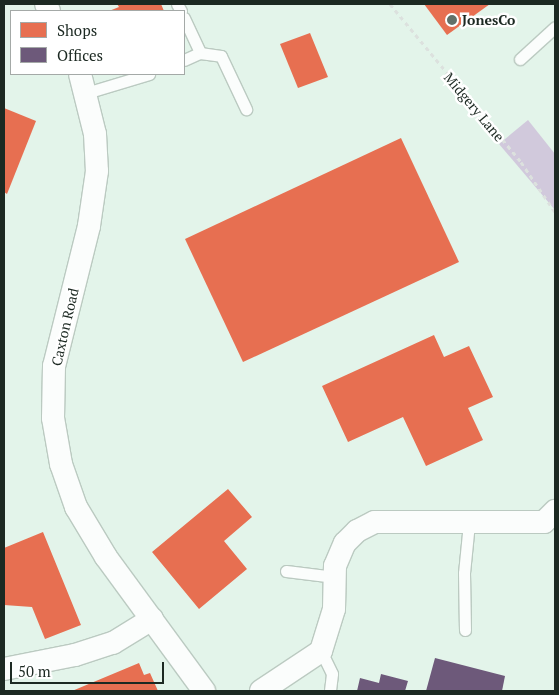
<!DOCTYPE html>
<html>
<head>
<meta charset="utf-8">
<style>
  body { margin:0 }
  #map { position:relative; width:559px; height:695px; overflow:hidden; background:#e3f4ea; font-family:"PT Serif",serif }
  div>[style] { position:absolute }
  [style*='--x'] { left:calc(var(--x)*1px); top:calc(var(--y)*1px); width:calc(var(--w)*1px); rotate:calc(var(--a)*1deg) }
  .forest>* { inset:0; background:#d1c9dc }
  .shops>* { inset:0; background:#e76f51 }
  .offices>* { inset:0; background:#6d597a }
  .path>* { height:3px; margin-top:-1.5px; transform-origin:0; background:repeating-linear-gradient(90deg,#dce1de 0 4px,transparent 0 8px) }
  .roads { filter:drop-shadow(1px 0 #bbcac1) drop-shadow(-1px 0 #bbcac1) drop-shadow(0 1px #bbcac1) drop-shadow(0 -1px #bbcac1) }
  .service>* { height:11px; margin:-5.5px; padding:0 5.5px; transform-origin:5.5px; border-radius:5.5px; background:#fbfdfc }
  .minor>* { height:22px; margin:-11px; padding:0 11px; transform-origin:11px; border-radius:11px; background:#fbfdfc }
  .dots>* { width:14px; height:14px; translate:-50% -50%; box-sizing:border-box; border:2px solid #fff; border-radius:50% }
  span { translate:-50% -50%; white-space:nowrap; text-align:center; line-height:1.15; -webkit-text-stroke:5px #fff; paint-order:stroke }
  .poi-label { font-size:14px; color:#1c2922; font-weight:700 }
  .left { translate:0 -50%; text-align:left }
  .street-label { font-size:14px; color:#1c2922 }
  .frame { position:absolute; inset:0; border:5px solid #1c2922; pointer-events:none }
  .legend { position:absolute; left:10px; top:10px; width:175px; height:65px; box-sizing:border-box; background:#fff; border:1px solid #a4a9a7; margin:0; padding:6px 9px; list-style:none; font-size:15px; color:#1c2922 }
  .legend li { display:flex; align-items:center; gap:10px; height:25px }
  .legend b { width:25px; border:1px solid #a4a9a7 }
  .scale { position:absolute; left:10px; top:662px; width:154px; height:22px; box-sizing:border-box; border:2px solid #1c2922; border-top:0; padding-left:6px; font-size:15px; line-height:18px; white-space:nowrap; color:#1c2922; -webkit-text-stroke:4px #fff; paint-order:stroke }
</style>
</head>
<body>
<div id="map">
  <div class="forest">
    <div style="clip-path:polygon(528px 120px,555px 154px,555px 210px,499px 144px)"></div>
  </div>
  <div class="shops">
    <div style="clip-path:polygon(117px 4px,161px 4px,164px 11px,109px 11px,119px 7px)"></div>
    <div style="clip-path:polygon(424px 4px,490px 4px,447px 35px)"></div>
    <div style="clip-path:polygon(310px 33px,328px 77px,298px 88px,280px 44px)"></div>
    <div style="clip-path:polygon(4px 108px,36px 121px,7px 194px,4px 192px)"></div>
    <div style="clip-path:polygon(401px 138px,459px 262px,243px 362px,185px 239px)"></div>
    <div style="clip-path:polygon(434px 335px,444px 357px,469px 346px,493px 397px,468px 408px,483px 440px,426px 466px,403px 417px,348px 442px,322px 386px)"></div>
    <div style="clip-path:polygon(228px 489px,252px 517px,224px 541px,247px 569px,199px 609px,152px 552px)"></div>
    <div style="clip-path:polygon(43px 532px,81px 625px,45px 639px,32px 607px,4px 605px,4px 548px)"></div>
    <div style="clip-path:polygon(139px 663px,144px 675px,150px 673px,158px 691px,72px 691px)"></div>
  </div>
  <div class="offices">
    <div style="clip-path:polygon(435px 658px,505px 676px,502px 691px,426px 691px)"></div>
    <div style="clip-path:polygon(381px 674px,408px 681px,405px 691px,357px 691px,360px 678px,379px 683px)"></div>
  </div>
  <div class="path">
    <div style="--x:390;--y:4;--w:205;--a:50.3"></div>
    <div style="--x:521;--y:162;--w:60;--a:55.8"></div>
  </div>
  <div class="roads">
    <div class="service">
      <div style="--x:177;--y:4;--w:8;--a:60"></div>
      <div style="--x:184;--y:18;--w:38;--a:65"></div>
      <div style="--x:520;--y:59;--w:47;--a:-42.4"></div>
      <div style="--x:184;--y:60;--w:17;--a:-24"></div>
      <div style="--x:200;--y:53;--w:21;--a:8"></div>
      <div style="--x:221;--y:56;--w:59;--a:64.7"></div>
      <div style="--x:86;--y:93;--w:66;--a:-16.8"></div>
      <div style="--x:286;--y:571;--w:49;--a:7"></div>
      <div style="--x:465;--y:630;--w:57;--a:-91"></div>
      <div style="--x:464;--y:573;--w:50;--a:-84.3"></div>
      <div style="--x:321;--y:651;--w:25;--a:64"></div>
      <div style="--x:332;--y:674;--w:17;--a:97"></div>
    </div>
    <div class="minor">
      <div style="--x:46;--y:4;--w:8;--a:67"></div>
      <div style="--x:80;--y:74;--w:62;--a:76"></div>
      <div style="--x:95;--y:134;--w:37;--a:87"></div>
      <div style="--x:97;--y:171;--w:56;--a:98.3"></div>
      <div style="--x:89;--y:226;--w:144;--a:104"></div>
      <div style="--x:54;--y:366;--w:52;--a:91.1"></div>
      <div style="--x:53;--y:418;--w:47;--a:80.1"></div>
      <div style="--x:61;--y:464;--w:46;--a:70.8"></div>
      <div style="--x:76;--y:507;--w:58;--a:59"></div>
      <div style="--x:106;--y:557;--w:166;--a:53.8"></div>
      <div style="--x:4;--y:669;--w:72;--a:-11.2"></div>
      <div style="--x:75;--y:655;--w:40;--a:-18"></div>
      <div style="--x:113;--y:643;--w:46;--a:-31.6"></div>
      <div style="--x:261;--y:691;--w:72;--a:-33.7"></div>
      <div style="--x:321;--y:651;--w:44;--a:-72.8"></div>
      <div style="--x:334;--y:609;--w:43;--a:-88.7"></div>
      <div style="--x:335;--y:566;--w:25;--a:-67"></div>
      <div style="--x:345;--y:543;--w:17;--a:-45"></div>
      <div style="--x:357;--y:531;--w:20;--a:-27"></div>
      <div style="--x:375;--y:522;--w:169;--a:0"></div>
      <div style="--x:544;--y:522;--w:16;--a:-45"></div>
    </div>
  </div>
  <div class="dots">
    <div style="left:452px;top:20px;background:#627068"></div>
  </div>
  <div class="poi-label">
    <span class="left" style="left:462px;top:20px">JonesCo</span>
  </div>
  <div class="street-label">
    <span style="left:474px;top:107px;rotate:50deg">Midgery Lane</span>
    <span style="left:65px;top:327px;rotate:-77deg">Caxton Road</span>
  </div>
  <div class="frame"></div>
  <ul class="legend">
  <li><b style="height:14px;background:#e76f51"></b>Shops</li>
  <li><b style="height:14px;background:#6d597a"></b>Offices</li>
  </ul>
  <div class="scale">50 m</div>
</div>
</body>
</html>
